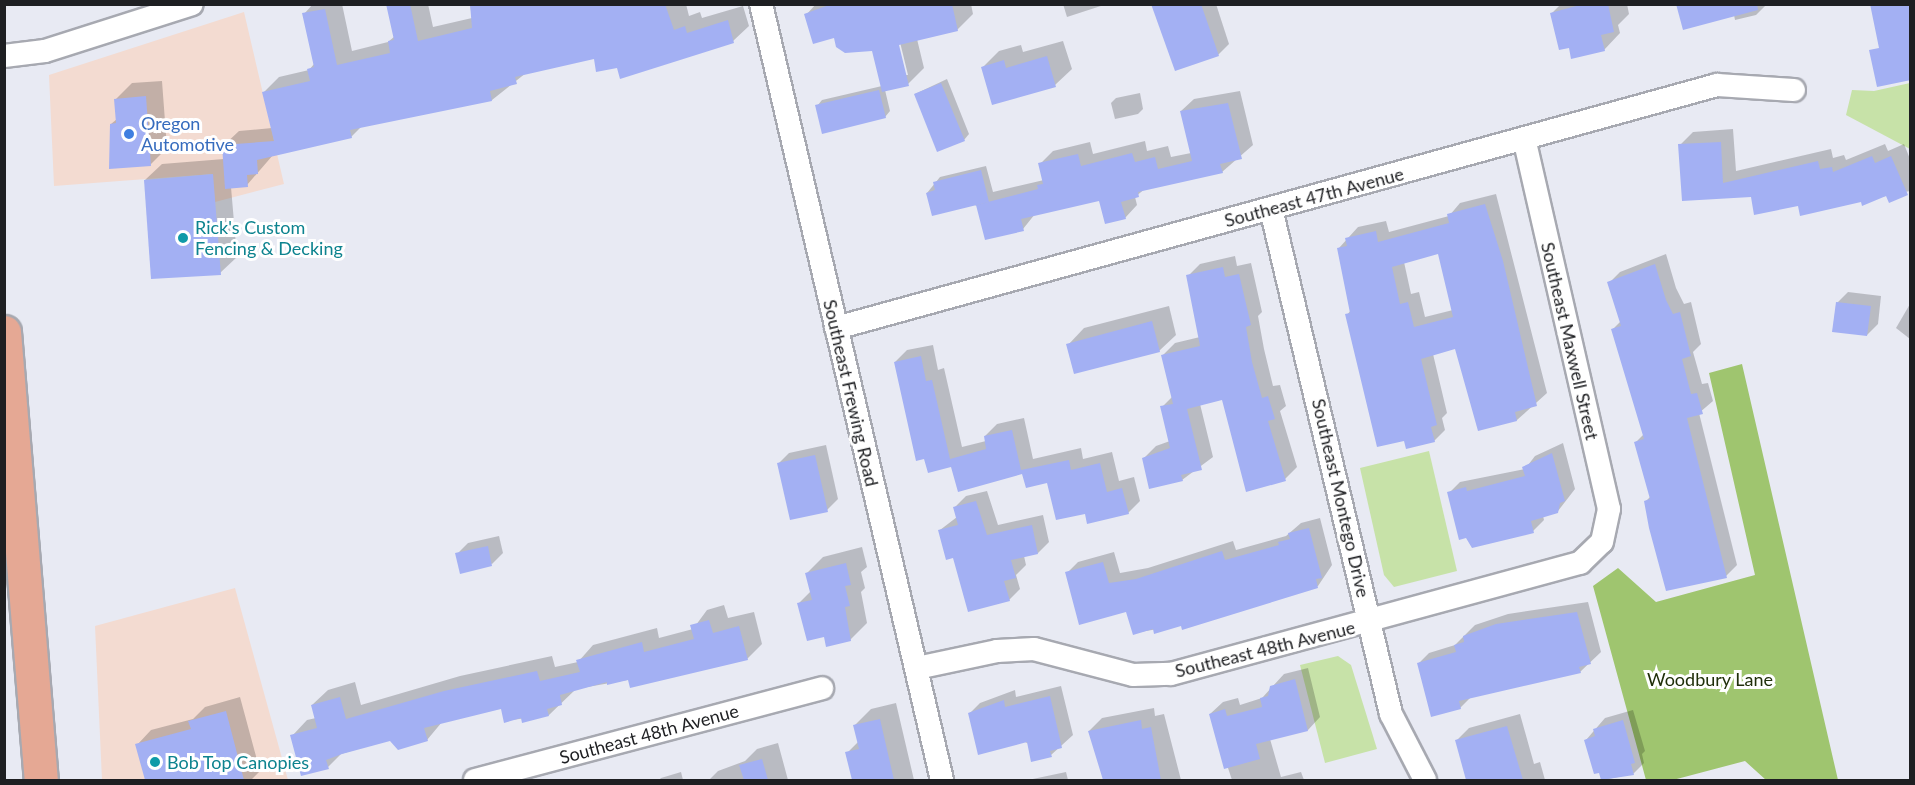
<!DOCTYPE html>
<html>
<head>
<meta charset="utf-8">
<style>
  body { margin:0 }
  #map { position:relative; width:1915px; height:785px; overflow:hidden; background:#e8eaf3; font-family:Lato,sans-serif }
  div>[style] { position:absolute }
  [style*='--x'] { left:calc(var(--x)*1px); top:calc(var(--y)*1px); width:calc(var(--w)*1px); rotate:calc(var(--a)*1deg) }
  .commercial>* { inset:0; background:#f3dbd1 }
  .green>* { inset:0; background:#c7e2a8 }
  .forest>* { inset:0; background:#9fc56f }
  .shadow>* { inset:0; background:#0003 }
  .building>* { inset:0; background:#a3b0f3 }
  .roads { filter:drop-shadow(2px 0 #a7a9b1) drop-shadow(-2px 0 #a7a9b1) drop-shadow(0 2px #a7a9b1) drop-shadow(0 -2px #a7a9b1) }
  .minor>* { height:22px; margin:-11px; padding:0 11px; transform-origin:11px; border-radius:11px; background:#fff }
  .primary>* { height:33px; margin:-16.5px; padding:0 16.5px; transform-origin:16.5px; border-radius:16.5px; background:#e5a894 }
  .dots>* { width:16px; height:16px; translate:-50% -50%; box-sizing:border-box; border:3px solid #fff; border-radius:50% }
  span { translate:-50% -50%; white-space:nowrap; text-align:center; line-height:1.15; -webkit-text-stroke:6px #fff; paint-order:stroke }
  .shop-label { font-size:18px; color:#366cbe }
  .left { translate:0 -50%; text-align:left }
  .street-label { font-size:18px; color:#1e1f22 }
  .culture-label { font-size:18px; color:#0d838f }
  .park-label { font-size:18px; color:#202f0a }
  .frame { position:absolute; inset:0; border:6px solid #1e1f22; pointer-events:none }
</style>
</head>
<body>
<div id="map">
  <div class="commercial">
    <div style="clip-path:polygon(244px 12px,284px 184px,215px 202px,212px 174px,54px 186px,49px 75px)"></div>
    <div style="clip-path:polygon(235px 588px,288px 780px,102px 780px,95px 626px)"></div>
  </div>
  <div class="green">
    <div style="clip-path:polygon(1910px 83px,1910px 149px,1846px 115px,1852px 90px,1874px 91px)"></div>
    <div style="clip-path:polygon(1429px 451px,1457px 571px,1394px 587px,1384px 575px,1360px 468px)"></div>
    <div style="clip-path:polygon(1338px 656px,1351px 665px,1377px 749px,1325px 763px,1300px 665px)"></div>
  </div>
  <div class="forest">
    <div style="clip-path:polygon(1742px 364px,1838px 780px,1766px 780px,1745px 761px,1673px 780px,1646px 780px,1593px 586px,1618px 568px,1656px 602px,1755px 575px,1709px 373px)"></div>
  </div>
  <div class="shadow">
    <div style="clip-path:polygon(313px 4px,342px 4px,352px 51px,388px 42px,395px 36px,388px 4px,428px 4px,433px 27px,472px 18px,470px 4px,686px 4px,689px 16px,700px 12px,702px 18px,743px 6px,749px 26px,733px 41px,618px 66px,595px 57px,526px 73px,492px 100px,362px 126px,351px 137px,273px 155px,247px 185px,231px 187px,237px 257px,220px 273px,145px 180px,162px 164px,224px 159px,223px 146px,239px 131px,272px 128px,264px 92px,279px 77px,309px 70px,314px 64px,304px 14px)"></div>
    <div style="clip-path:polygon(evenodd,816px 4px,971px 4px,973px 14px,957px 30px,917px 39px,924px 68px,908px 84px,885px 90px,890px 111px,885px 117px,817px 106px,822px 100px,882px 86px,873px 49px,835px 36px,806px 15px,816px 4px,896px 38px,899px 38px,908px 75px,905px 75px,896px 38px)"></div>
    <div style="clip-path:polygon(1063px 4px,1107px 4px,1067px 17px)"></div>
    <div style="clip-path:polygon(1153px 4px,1216px 4px,1229px 44px,1218px 55px)"></div>
    <div style="clip-path:polygon(1561px 4px,1627px 4px,1629px 14px,1618px 25px,1620px 33px,1604px 50px,1570px 46px,1552px 13px)"></div>
    <div style="clip-path:polygon(1678px 4px,1767px 4px,1756px 15px,1735px 20px,1734px 15px)"></div>
    <div style="clip-path:polygon(1063px 41px,1072px 69px,1055px 85px,983px 67px,999px 51px,1021px 45px,1023px 52px)"></div>
    <div style="clip-path:polygon(947px 79px,969px 134px,964px 140px,915px 94px)"></div>
    <div style="clip-path:polygon(162px 81px,167px 148px,150px 165px,111px 124px,117px 119px,116px 99px,132px 83px)"></div>
    <div style="clip-path:polygon(1240px 91px,1253px 145px,1222px 172px,1146px 188px,1135px 197px,1137px 205px,1125px 218px,1100px 199px,1035px 214px,1023px 229px,978px 206px,927px 193px,940px 177px,986px 166px,993px 192px,1044px 180px,1040px 164px,1053px 151px,1090px 142px,1093px 154px,1145px 141px,1147px 151px,1168px 146px,1171px 157px,1191px 153px,1181px 111px,1194px 99px)"></div>
    <div style="clip-path:polygon(1140px 93px,1143px 109px,1138px 114px,1115px 119px,1111px 103px,1116px 98px)"></div>
    <div style="clip-path:polygon(1733px 129px,1736px 171px,1831px 149px,1833px 158px,1844px 155px,1846px 160px,1885px 144px,1888px 151px,1904px 144px,1910px 159px,1910px 191px,1862px 201px,1799px 204px,1752px 196px,1683px 200px,1680px 145px,1693px 132px)"></div>
    <div style="clip-path:polygon(evenodd,1496px 194px,1547px 393px,1517px 420px,1479px 429px,1456px 347px,1433px 354px,1447px 413px,1442px 418px,1445px 430px,1434px 441px,1405px 439px,1347px 315px,1351px 310px,1339px 248px,1358px 227px,1386px 221px,1389px 232px,1449px 216px,1460px 203px,1496px 194px,1439px 252px,1453px 310px,1425px 317px,1419px 292px,1411px 294px,1404px 262px,1439px 252px)"></div>
    <div style="clip-path:polygon(1666px 254px,1676px 288px,1684px 304px,1691px 302px,1701px 344px,1693px 352px,1702px 384px,1708px 383px,1713px 401px,1699px 413px,1737px 565px,1726px 576px,1645px 502px,1651px 496px,1636px 442px,1644px 434px,1613px 329px,1621px 321px,1609px 283px,1620px 272px)"></div>
    <div style="clip-path:polygon(1235px 256px,1237px 266px,1251px 263px,1262px 312px,1258px 316px,1264px 349px,1273px 386px,1280px 385px,1286px 406px,1280px 411px,1297px 467px,1285px 479px,1223px 399px,1200px 404px,1213px 457px,1182px 480px,1143px 459px,1156px 446px,1170px 441px,1162px 407px,1172px 397px,1163px 355px,1175px 343px,1200px 337px,1188px 276px,1200px 264px)"></div>
    <div style="clip-path:polygon(1848px 292px,1881px 296px,1878px 324px,1867px 335px,1837px 303px)"></div>
    <div style="clip-path:polygon(1910px 304px,1910px 339px,1896px 328px)"></div>
    <div style="clip-path:polygon(1169px 306px,1176px 335px,1159px 351px,1068px 345px,1084px 328px)"></div>
    <div style="clip-path:polygon(933px 345px,938px 370px,944px 368px,962px 447px,986px 441px,985px 436px,997px 424px,1024px 418px,1033px 459px,1081px 448px,1083px 459px,1112px 452px,1119px 481px,1134px 477px,1140px 501px,1128px 513px,1023px 472px,952px 465px,895px 362px,907px 350px)"></div>
    <div style="clip-path:polygon(1563px 443px,1575px 489px,1558px 511px,1543px 516px,1544px 520px,1533px 531px,1449px 493px,1460px 482px,1525px 469px,1535px 456px)"></div>
    <div style="clip-path:polygon(826px 445px,838px 499px,827px 510px,778px 464px,789px 453px)"></div>
    <div style="clip-path:polygon(987px 491px,998px 525px,1043px 515px,1049px 542px,1038px 553px,1024px 556px,1026px 565px,1016px 575px,1020px 589px,1009px 600px,954px 556px,940px 530px,957px 517px,955px 507px,966px 496px)"></div>
    <div style="clip-path:polygon(1320px 518px,1332px 565px,1318px 586px,1183px 628px,1182px 625px,1134px 633px,1127px 610px,1067px 573px,1078px 562px,1114px 552px,1120px 573px,1148px 568px,1233px 541px,1236px 550px,1286px 536px,1301px 523px)"></div>
    <div style="clip-path:polygon(499px 536px,503px 553px,492px 564px,457px 554px,468px 543px)"></div>
    <div style="clip-path:polygon(862px 547px,867px 567px,861px 572px,865px 588px,861px 592px,867px 623px,850px 640px,825px 636px,798px 604px,811px 591px,807px 573px,823px 557px)"></div>
    <div style="clip-path:polygon(1588px 602px,1601px 652px,1580px 672px,1471px 697px,1460px 708px,1418px 664px,1429px 653px,1455px 645px,1475px 625px,1508px 614px)"></div>
    <div style="clip-path:polygon(724px 605px,728px 618px,754px 612px,762px 644px,747px 659px,576px 689px,549px 715px,505px 721px,502px 707px,442px 722px,427px 740px,390px 739px,341px 754px,328px 767px,292px 736px,307px 720px,316px 718px,312px 705px,328px 690px,355px 682px,361px 705px,460px 676px,552px 656px,555px 667px,578px 662px,593px 645px,657px 628px,659px 638px,693px 629px,707px 610px)"></div>
    <div style="clip-path:polygon(1308px 668px,1320px 717px,1308px 730px,1270px 739px,1281px 777px,1301px 772px,1304px 780px,1232px 780px,1210px 714px,1223px 702px,1238px 698px,1240px 705px,1262px 698px,1284px 674px)"></div>
    <div style="clip-path:polygon(1061px 686px,1073px 735px,1051px 755px,969px 714px,980px 703px,1015px 690px,1016px 697px)"></div>
    <div style="clip-path:polygon(240px 697px,260px 771px,251px 780px,146px 780px,137px 745px,151px 730px,193px 719px,205px 707px)"></div>
    <div style="clip-path:polygon(896px 703px,914px 780px,853px 780px,847px 753px,859px 741px,855px 725px,871px 709px)"></div>
    <div style="clip-path:polygon(1154px 708px,1155px 716px,1164px 714px,1181px 780px,1104px 780px,1089px 731px,1102px 718px)"></div>
    <div style="clip-path:polygon(1633px 710px,1645px 751px,1642px 754px,1644px 763px,1633px 774px,1603px 780px,1586px 740px,1605px 718px)"></div>
    <div style="clip-path:polygon(1520px 714px,1534px 764px,1540px 762px,1545px 780px,1475px 780px,1469px 754px,1456px 741px,1469px 728px)"></div>
    <div style="clip-path:polygon(778px 743px,788px 780px,709px 780px,718px 771px,745px 761px,757px 749px)"></div>
    <div style="clip-path:polygon(681px 772px,683px 780px,659px 780px,661px 778px)"></div>
    <div style="clip-path:polygon(1066px 772px,1068px 780px,1028px 780px)"></div>
  </div>
  <div class="building">
    <div style="clip-path:polygon(386px 4px,410px 4px,418px 41px,472px 28px,470px 4px,665px 4px,674px 30px,685px 26px,687px 33px,728px 20px,734px 43px,620px 79px,617px 68px,596px 72px,594px 59px,515px 77px,517px 84px,490px 91px,492px 101px,350px 130px,352px 138px,257px 160px,258px 174px,247px 175px,248px 187px,225px 189px,222px 145px,274px 141px,262px 92px,310px 81px,307px 69px,314px 67px,302px 13px,325px 9px,337px 65px,390px 53px,388px 41px,394px 40px)"></div>
    <div style="clip-path:polygon(832px 4px,952px 4px,958px 31px,899px 45px,909px 86px,882px 92px,872px 51px,845px 53px,836px 47px,834px 38px,813px 44px,804px 14px)"></div>
    <div style="clip-path:polygon(1151px 4px,1201px 4px,1219px 56px,1175px 71px)"></div>
    <div style="clip-path:polygon(1584px 4px,1608px 4px,1614px 32px,1601px 35px,1605px 51px,1571px 59px,1569px 48px,1559px 50px,1550px 13px)"></div>
    <div style="clip-path:polygon(1676px 4px,1757px 4px,1758px 10px,1683px 30px)"></div>
    <div style="clip-path:polygon(1870px 4px,1911px 4px,1911px 80px,1877px 87px,1869px 50px,1879px 48px)"></div>
    <div style="clip-path:polygon(1047px 56px,1056px 87px,992px 105px,981px 67px,1004px 60px,1006px 68px)"></div>
    <div style="clip-path:polygon(941px 83px,965px 141px,937px 152px,914px 94px)"></div>
    <div style="clip-path:polygon(879px 90px,886px 118px,822px 134px,815px 105px)"></div>
    <div style="clip-path:polygon(146px 96px,151px 166px,109px 169px,110px 124px,116px 123px,114px 99px)"></div>
    <div style="clip-path:polygon(1228px 103px,1242px 159px,1220px 164px,1223px 173px,1138px 192px,1139px 197px,1121px 202px,1126px 219px,1105px 224px,1099px 201px,1021px 219px,1024px 231px,985px 240px,976px 205px,1038px 189px,1037px 185px,1043px 184px,1038px 163px,1078px 154px,1081px 166px,1132px 153px,1135px 162px,1155px 157px,1158px 169px,1192px 161px,1180px 111px)"></div>
    <div style="clip-path:polygon(1721px 142px,1723px 183px,1818px 161px,1820px 169px,1832px 167px,1833px 172px,1872px 156px,1875px 163px,1891px 156px,1908px 195px,1889px 203px,1886px 196px,1862px 206px,1861px 202px,1800px 216px,1798px 206px,1754px 215px,1751px 197px,1682px 201px,1678px 144px)"></div>
    <div style="clip-path:polygon(981px 170px,989px 202px,932px 216px,926px 193px,935px 190px,933px 182px)"></div>
    <div style="clip-path:polygon(213px 174px,221px 275px,151px 279px,144px 180px)"></div>
    <div style="clip-path:polygon(evenodd,1485px 204px,1503px 261px,1537px 406px,1515px 412px,1517px 421px,1478px 431px,1455px 349px,1421px 359px,1437px 425px,1431px 427px,1435px 442px,1406px 449px,1404px 441px,1377px 447px,1345px 314px,1350px 313px,1337px 248px,1347px 246px,1345px 238px,1376px 231px,1378px 242px,1449px 223px,1447px 214px,1485px 204px,1438px 254px,1453px 317px,1414px 327px,1408px 302px,1400px 304px,1392px 267px,1438px 254px)"></div>
    <div style="clip-path:polygon(1655px 264px,1666px 300px,1673px 314px,1680px 312px,1691px 356px,1682px 359px,1691px 394px,1697px 393px,1703px 414px,1687px 418px,1727px 578px,1666px 591px,1649px 528px,1644px 501px,1650px 499px,1634px 442px,1644px 439px,1611px 329px,1621px 326px,1607px 282px)"></div>
    <div style="clip-path:polygon(1223px 267px,1225px 277px,1239px 274px,1251px 325px,1246px 327px,1252px 362px,1262px 398px,1268px 396px,1275px 419px,1268px 421px,1286px 481px,1246px 492px,1222px 400px,1187px 409px,1202px 470px,1181px 475px,1183px 481px,1149px 489px,1142px 458px,1170px 448px,1160px 406px,1173px 404px,1161px 355px,1200px 346px,1186px 275px)"></div>
    <div style="clip-path:polygon(1836px 302px,1871px 306px,1867px 336px,1832px 332px)"></div>
    <div style="clip-path:polygon(1152px 321px,1160px 352px,1074px 374px,1066px 344px)"></div>
    <div style="clip-path:polygon(921px 356px,926px 381px,932px 380px,950px 459px,986px 449px,984px 436px,1012px 430px,1021px 470px,1069px 460px,1071px 470px,1100px 463px,1107px 492px,1122px 488px,1129px 514px,1087px 524px,1085px 514px,1056px 520px,1047px 483px,1026px 488px,1022px 474px,958px 492px,951px 467px,928px 473px,924px 459px,916px 461px,894px 362px)"></div>
    <div style="clip-path:polygon(1552px 453px,1565px 501px,1560px 503px,1558px 513px,1531px 521px,1534px 533px,1472px 548px,1466px 538px,1459px 540px,1447px 492px,1466px 487px,1467px 491px,1525px 476px,1522px 467px)"></div>
    <div style="clip-path:polygon(815px 455px,828px 512px,790px 520px,777px 463px)"></div>
    <div style="clip-path:polygon(976px 501px,987px 535px,1032px 525px,1038px 554px,1011px 560px,1016px 578px,1004px 581px,1010px 601px,968px 612px,953px 558px,946px 560px,938px 530px,958px 525px,953px 507px)"></div>
    <div style="clip-path:polygon(1309px 528px,1322px 578px,1316px 579px,1318px 588px,1182px 630px,1181px 626px,1154px 634px,1153px 629px,1133px 635px,1126px 612px,1079px 625px,1065px 572px,1103px 562px,1109px 583px,1136px 579px,1222px 551px,1225px 560px,1279px 545px,1278px 542px,1290px 539px,1288px 533px)"></div>
    <div style="clip-path:polygon(488px 546px,492px 566px,460px 574px,455px 553px)"></div>
    <div style="clip-path:polygon(846px 563px,851px 585px,845px 586px,850px 606px,845px 607px,851px 641px,826px 647px,824px 637px,807px 641px,797px 603px,812px 600px,805px 573px)"></div>
    <div style="clip-path:polygon(1577px 612px,1591px 664px,1579px 667px,1581px 673px,1459px 701px,1461px 709px,1431px 717px,1417px 663px,1456px 652px,1454px 645px,1464px 642px,1463px 636px,1496px 624px)"></div>
    <div style="clip-path:polygon(709px 620px,713px 633px,739px 626px,748px 660px,630px 688px,628px 680px,607px 685px,607px 682px,560px 695px,562px 705px,547px 709px,549px 716px,522px 723px,521px 718px,504px 723px,501px 709px,424px 728px,428px 741px,398px 750px,390px 741px,342px 754px,326px 760px,329px 769px,301px 776px,290px 735px,317px 728px,311px 705px,340px 697px,346px 719px,444px 691px,537px 671px,540px 681px,580px 672px,576px 660px,642px 642px,644px 652px,694px 639px,690px 625px)"></div>
    <div style="clip-path:polygon(1295px 679px,1308px 731px,1256px 744px,1260px 759px,1224px 769px,1209px 714px,1225px 709px,1227px 716px,1262px 707px,1260px 698px,1268px 696px,1270px 686px)"></div>
    <div style="clip-path:polygon(1050px 696px,1062px 748px,1050px 751px,1052px 757px,1031px 762px,1027px 742px,978px 755px,968px 713px,1004px 700px,1005px 707px)"></div>
    <div style="clip-path:polygon(226px 711px,244px 780px,145px 780px,135px 744px,191px 729px,188px 721px)"></div>
    <div style="clip-path:polygon(880px 719px,894px 780px,852px 780px,845px 752px,859px 749px,853px 725px)"></div>
    <div style="clip-path:polygon(1141px 720px,1142px 729px,1151px 727px,1161px 780px,1103px 780px,1088px 731px)"></div>
    <div style="clip-path:polygon(1623px 720px,1635px 763px,1631px 764px,1634px 775px,1601px 780px,1599px 773px,1594px 774px,1584px 740px,1595px 736px,1593px 729px)"></div>
    <div style="clip-path:polygon(1507px 726px,1523px 780px,1466px 780px,1455px 740px)"></div>
    <div style="clip-path:polygon(762px 759px,768px 780px,744px 780px,739px 765px)"></div>
  </div>
  <div class="roads">
    <div class="minor">
      <div style="--x:761;--y:4;--w:797;--a:76.87"></div>
      <div style="--x:4;--y:56;--w:41;--a:-7"></div>
      <div style="--x:45;--y:51;--w:154;--a:-17.7"></div>
      <div style="--x:1271;--y:209;--w:519;--a:76.63"></div>
      <div style="--x:1391;--y:714;--w:74;--a:62.7"></div>
      <div style="--x:836;--y:328;--w:914;--a:-15.42"></div>
      <div style="--x:1717;--y:85;--w:77;--a:3.7"></div>
      <div style="--x:917;--y:668;--w:82;--a:-12"></div>
      <div style="--x:997;--y:651;--w:37;--a:-3"></div>
      <div style="--x:1034;--y:649;--w:102;--a:14.7"></div>
      <div style="--x:1133;--y:675;--w:38;--a:-2"></div>
      <div style="--x:1171;--y:674;--w:424;--a:-15.2"></div>
      <div style="--x:1580;--y:563;--w:30;--a:-44"></div>
      <div style="--x:1602;--y:542;--w:34;--a:-78"></div>
      <div style="--x:1609;--y:509;--w:380;--a:-102.9"></div>
      <div style="--x:475;--y:780;--w:359;--a:-14.8"></div>
    </div>
    <div class="primary">
      <div style="--x:4;--y:332;--w:450;--a:85.3"></div>
    </div>
  </div>
  <div class="dots">
    <div style="left:129px;top:134px;background:#3f7fe0"></div>
    <div style="left:183px;top:238px;background:#0f9aa8"></div>
    <div style="left:155px;top:762px;background:#0f9aa8"></div>
  </div>
  <div class="shop-label">
    <span class="left" style="left:141px;top:134px">Oregon<br>Automotive</span>
  </div>
  <div class="street-label">
    <span style="left:1314px;top:197px;rotate:-15deg">Southeast 47th Avenue</span>
    <span style="left:1570px;top:341px;rotate:77deg">Southeast Maxwell Street</span>
    <span style="left:851px;top:393px;rotate:77deg">Southeast Frewing Road</span>
    <span style="left:1341px;top:498px;rotate:77deg">Southeast Montego Drive</span>
    <span style="left:1265px;top:649px;rotate:-14deg">Southeast 48th Avenue</span>
    <span style="left:649px;top:734px;rotate:-15deg">Southeast 48th Avenue</span>
  </div>
  <div class="culture-label">
    <span class="left" style="left:195px;top:238px">Rick's Custom<br>Fencing &amp; Decking</span>
    <span class="left" style="left:167px;top:762px">Bob Top Canopies</span>
  </div>
  <div class="park-label">
    <span style="left:1710px;top:679px">Woodbury Lane</span>
  </div>
  <div class="frame"></div>
</div>
</body>
</html>
